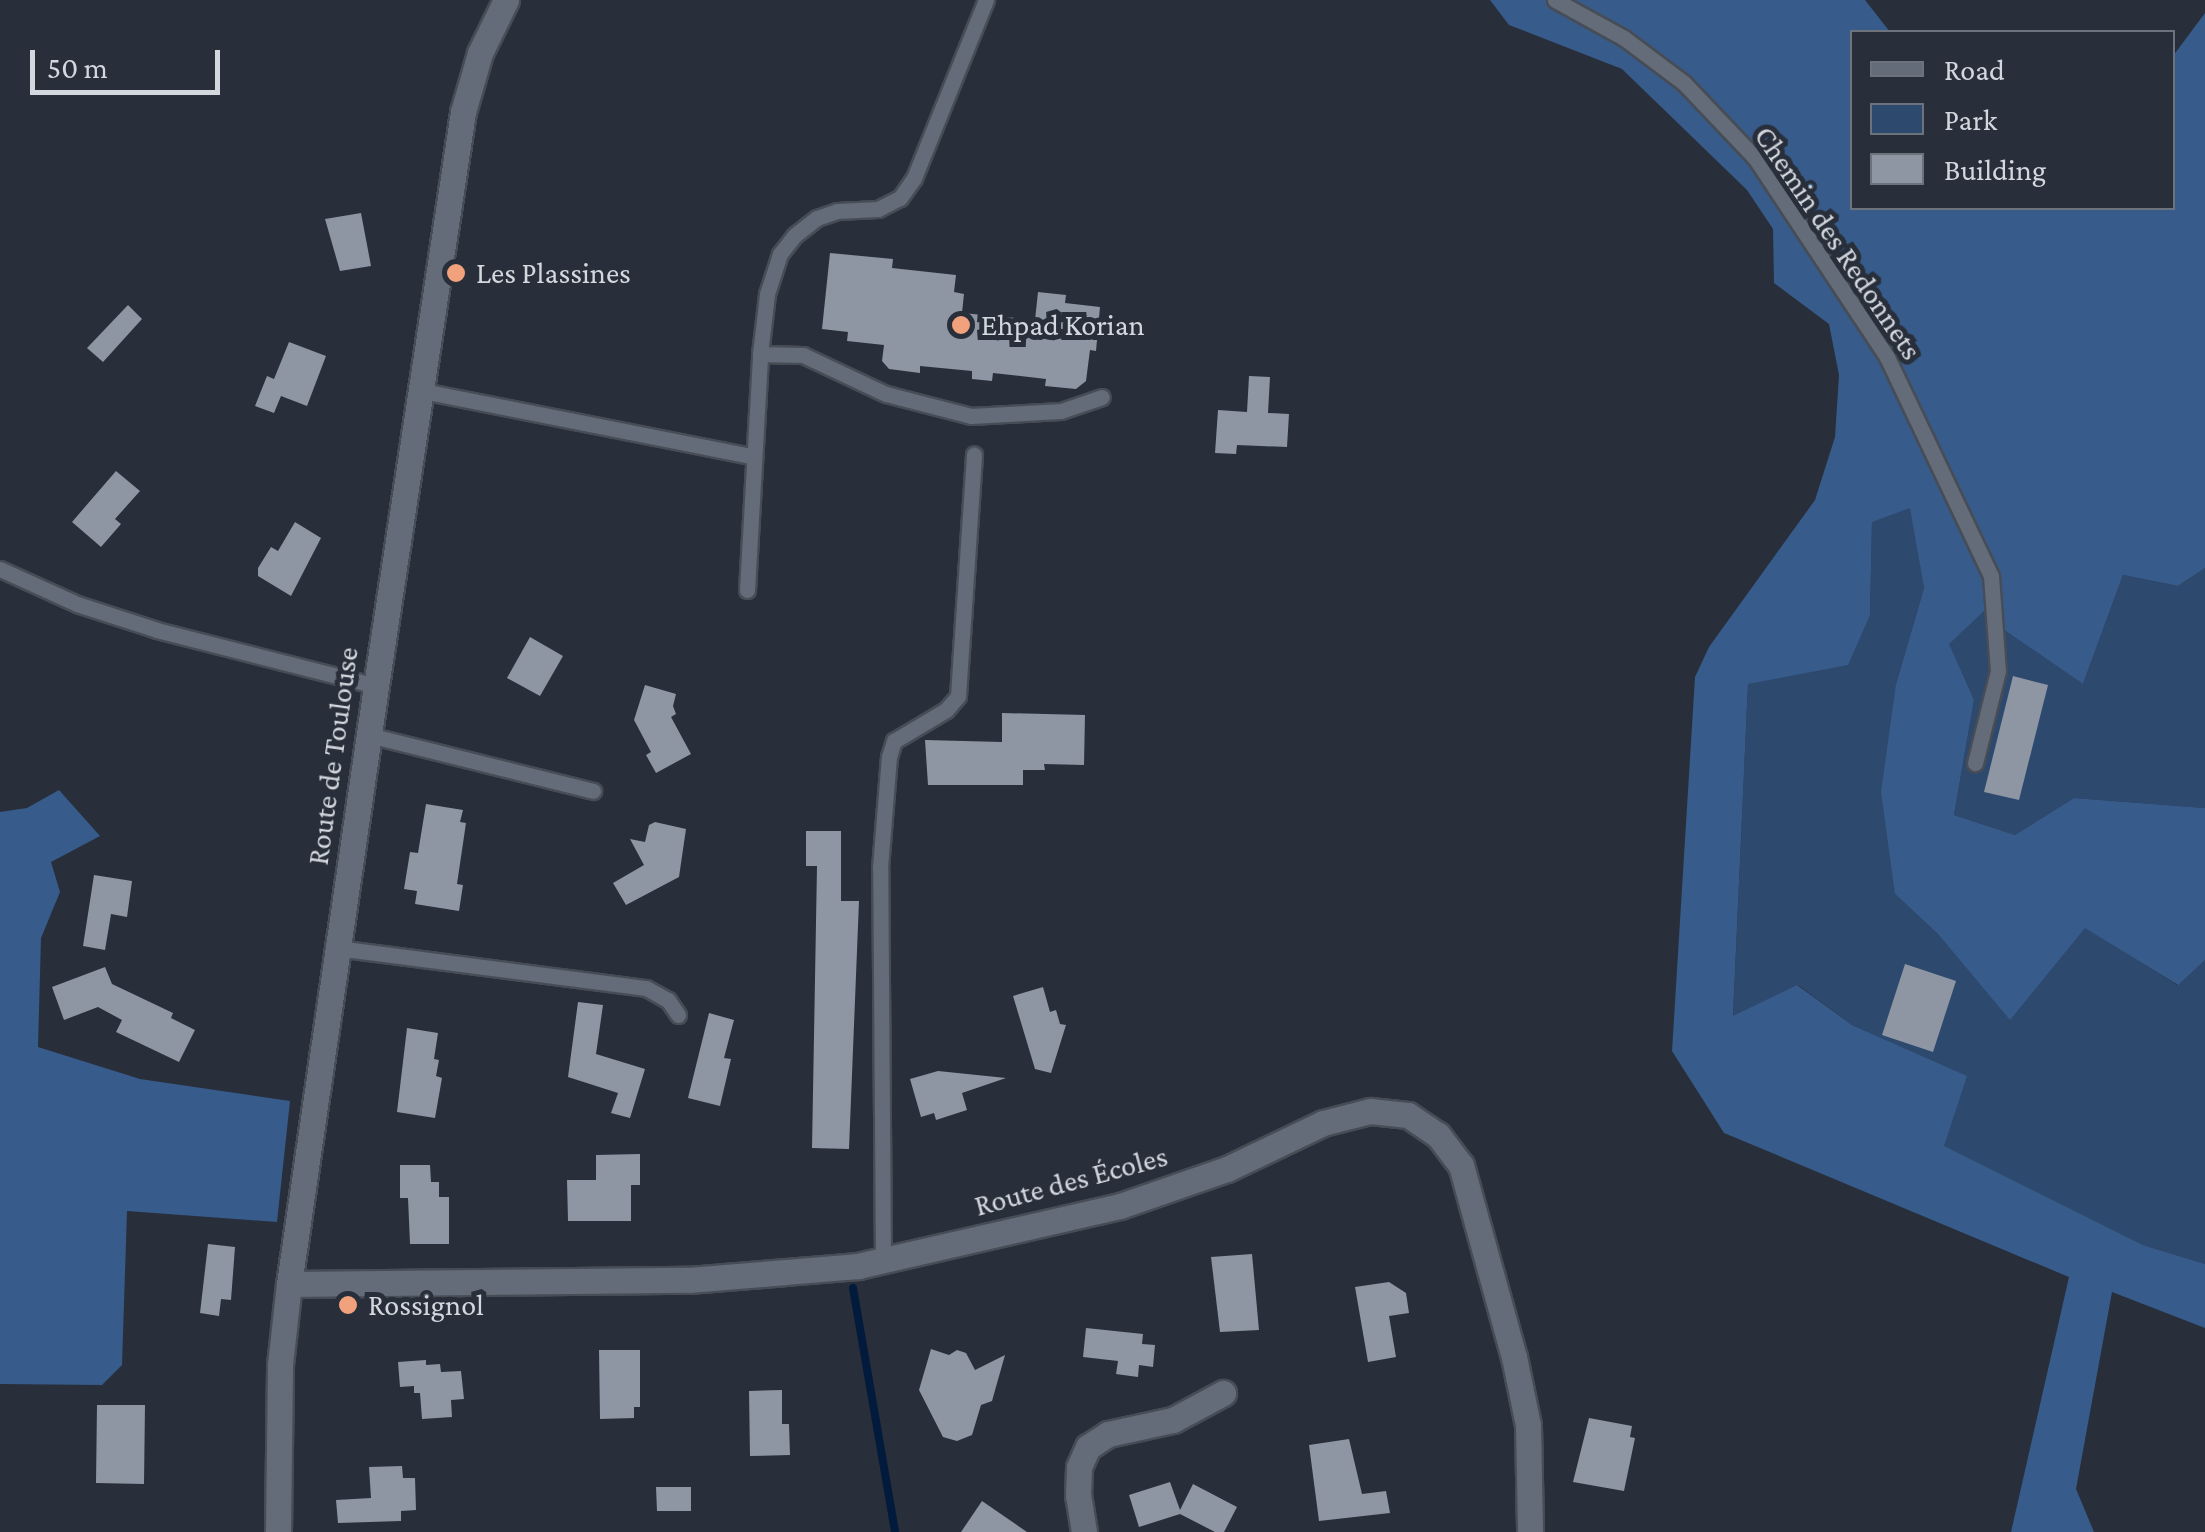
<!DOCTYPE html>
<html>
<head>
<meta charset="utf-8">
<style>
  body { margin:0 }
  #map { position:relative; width:2205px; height:1532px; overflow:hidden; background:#282f3a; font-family:"Crimson Pro",serif }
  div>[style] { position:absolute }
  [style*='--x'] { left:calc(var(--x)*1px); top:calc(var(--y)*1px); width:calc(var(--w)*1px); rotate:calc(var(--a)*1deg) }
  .green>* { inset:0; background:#2e496e }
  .forest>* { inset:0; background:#375b8a }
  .stream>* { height:8px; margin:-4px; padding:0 4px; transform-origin:4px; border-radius:4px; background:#021b3c }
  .building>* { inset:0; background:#8d96a2 }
  .roads { filter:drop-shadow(2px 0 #474d56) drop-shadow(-2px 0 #474d56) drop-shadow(0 2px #474d56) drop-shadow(0 -2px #474d56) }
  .service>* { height:15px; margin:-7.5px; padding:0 7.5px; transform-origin:7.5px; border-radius:7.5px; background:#636c78 }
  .minor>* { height:25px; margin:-12.5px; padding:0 12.5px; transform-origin:12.5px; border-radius:12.5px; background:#636c78 }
  .tertiary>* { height:25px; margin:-12.5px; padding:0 12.5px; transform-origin:12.5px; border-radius:12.5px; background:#636c78 }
  .dots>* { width:28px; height:28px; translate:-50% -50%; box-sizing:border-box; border:5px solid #282f3a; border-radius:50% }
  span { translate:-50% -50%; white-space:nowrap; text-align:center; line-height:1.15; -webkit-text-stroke:10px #282f3a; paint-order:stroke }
  .street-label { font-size:30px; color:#d3d8de }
  .poi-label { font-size:30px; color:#d3d8de }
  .left { translate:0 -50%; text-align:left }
  .legend { position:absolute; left:1850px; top:30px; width:325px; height:180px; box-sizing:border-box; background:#282f3a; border:2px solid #6c737c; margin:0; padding:12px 18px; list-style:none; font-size:30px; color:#d3d8de }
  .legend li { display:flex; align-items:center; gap:20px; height:50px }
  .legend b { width:50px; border:2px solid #6c737c }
  .scale { position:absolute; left:30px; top:50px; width:190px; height:45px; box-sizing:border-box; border:5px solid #d3d8de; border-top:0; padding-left:12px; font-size:30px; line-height:35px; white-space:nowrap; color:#d3d8de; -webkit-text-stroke:8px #282f3a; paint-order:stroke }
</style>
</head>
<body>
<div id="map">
  <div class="green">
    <div style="clip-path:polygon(1911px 507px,1924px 588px,1896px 684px,1895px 894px,1939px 935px,2085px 927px,2177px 985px,2205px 960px,2205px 1264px,2143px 1245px,1943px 1146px,1966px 1076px,1852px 1025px,1798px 985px,1733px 1017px,1748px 683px,1870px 614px,1872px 521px)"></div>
    <div style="clip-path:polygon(2205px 568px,2205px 808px,2074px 798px,2015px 835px,1954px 815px,1974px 700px,1948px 644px,1985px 609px,2007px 632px,2083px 684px,2123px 575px,2178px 586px)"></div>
  </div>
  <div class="forest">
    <div style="clip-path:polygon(1490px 0,1865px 0,1890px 32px,1852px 32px,1852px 208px,2172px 208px,2173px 56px,2205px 13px,2205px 568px,2178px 586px,2123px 575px,2083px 684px,2007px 632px,1985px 610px,1949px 644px,1974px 700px,1954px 815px,2015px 835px,2074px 798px,2205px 808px,2205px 960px,2178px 985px,2085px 928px,2010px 1020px,1939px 935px,1895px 894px,1881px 792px,1896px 684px,1924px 588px,1910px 508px,1872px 522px,1870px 615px,1848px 665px,1748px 684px,1733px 1016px,1797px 985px,1852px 1025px,1967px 1076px,1944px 1146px,2143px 1245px,2205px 1264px,2205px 1328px,2112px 1292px,2076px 1489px,2094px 1532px,2011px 1532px,2069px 1277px,1724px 1133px,1672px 1051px,1695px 677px,1709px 647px,1815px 500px,1835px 437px,1839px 375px,1829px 324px,1774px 283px,1773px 229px,1747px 190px,1622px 69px,1509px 25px)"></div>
    <div style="clip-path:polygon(59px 790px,100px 836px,51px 862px,60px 892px,41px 938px,38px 1047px,140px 1079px,290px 1101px,277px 1222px,127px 1211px,122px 1365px,102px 1385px,0 1384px,0 812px,27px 808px)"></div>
  </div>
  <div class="stream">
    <div style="--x:853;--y:1288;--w:248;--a:80.2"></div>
  </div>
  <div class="building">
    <div style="clip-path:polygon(361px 213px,371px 266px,340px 271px,325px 219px)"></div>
    <div style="clip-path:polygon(830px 253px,893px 259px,892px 268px,956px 275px,954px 292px,964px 294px,962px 313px,1035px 320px,1038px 292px,1066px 295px,1065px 303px,1100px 307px,1096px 351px,1090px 350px,1086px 381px,1076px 389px,1045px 386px,1046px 379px,993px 373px,992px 381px,972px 379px,972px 371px,920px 366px,920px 373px,889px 369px,882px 361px,884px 345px,847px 341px,848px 332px,822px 329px)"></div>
    <div style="clip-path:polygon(128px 305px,142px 319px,103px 362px,87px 348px)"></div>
    <div style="clip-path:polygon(289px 342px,326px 356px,307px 406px,281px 396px,274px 413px,255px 406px,267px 376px,274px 379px)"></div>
    <div style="clip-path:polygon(1249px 376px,1270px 377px,1268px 413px,1289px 414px,1287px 447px,1237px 445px,1236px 454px,1215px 453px,1218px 410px,1247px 412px)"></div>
    <div style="clip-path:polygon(116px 471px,140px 491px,115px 519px,121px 524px,101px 547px,72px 522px)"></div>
    <div style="clip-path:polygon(295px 522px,321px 538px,291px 596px,258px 576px,258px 568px,271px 547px,278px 551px)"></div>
    <div style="clip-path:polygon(530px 637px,563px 656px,540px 696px,507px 678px)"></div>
    <div style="clip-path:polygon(2013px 676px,2048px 685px,2019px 800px,1984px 792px)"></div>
    <div style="clip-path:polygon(645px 685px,676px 694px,673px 706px,676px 714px,671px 717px,691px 754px,656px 773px,646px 755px,651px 752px,634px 720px)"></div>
    <div style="clip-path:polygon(1002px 713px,1085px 715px,1084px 765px,1044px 764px,1045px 770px,1023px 770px,1023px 785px,928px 785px,925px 740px,1002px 742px)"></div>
    <div style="clip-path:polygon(426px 804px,463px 810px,460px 822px,466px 823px,457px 884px,463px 885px,459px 911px,415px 904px,417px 891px,404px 889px,410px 852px,418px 853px)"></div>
    <div style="clip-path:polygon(655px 822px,686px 829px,679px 877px,626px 905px,613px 883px,644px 865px,630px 839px,645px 842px,649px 825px)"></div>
    <div style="clip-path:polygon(806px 831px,841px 831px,841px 901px,859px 901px,849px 1149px,812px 1148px,817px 866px,806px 866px)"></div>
    <div style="clip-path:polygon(94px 875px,132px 881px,127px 917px,111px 914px,105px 950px,83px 946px)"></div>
    <div style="clip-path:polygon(1905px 964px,1956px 981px,1933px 1052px,1882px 1035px)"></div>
    <div style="clip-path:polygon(105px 967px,112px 984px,173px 1013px,171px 1018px,195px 1030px,179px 1062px,116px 1032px,122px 1020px,98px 1007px,64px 1020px,52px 987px)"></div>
    <div style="clip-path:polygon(1043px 987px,1050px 1012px,1056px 1010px,1060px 1024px,1066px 1025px,1051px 1073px,1035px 1069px,1013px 996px)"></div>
    <div style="clip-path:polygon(578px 1002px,603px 1005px,596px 1054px,645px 1069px,630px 1118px,611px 1113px,618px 1093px,568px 1077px)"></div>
    <div style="clip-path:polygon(709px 1013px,734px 1020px,724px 1058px,731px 1059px,720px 1106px,688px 1098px)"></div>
    <div style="clip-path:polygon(407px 1028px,438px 1033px,434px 1059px,439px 1060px,436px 1076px,442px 1078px,435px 1118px,397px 1112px)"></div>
    <div style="clip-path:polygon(938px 1071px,1006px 1078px,962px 1093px,967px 1110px,936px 1120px,934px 1113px,921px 1117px,910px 1079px)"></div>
    <div style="clip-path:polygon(640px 1154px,640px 1185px,631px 1185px,631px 1221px,568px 1221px,567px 1180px,596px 1180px,596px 1155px)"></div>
    <div style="clip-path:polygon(400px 1165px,430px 1165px,431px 1182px,439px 1182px,439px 1197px,449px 1197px,449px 1244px,410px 1244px,408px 1198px,400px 1198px)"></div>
    <div style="clip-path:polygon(208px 1244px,235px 1247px,231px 1300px,221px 1299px,219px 1316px,200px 1313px)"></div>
    <div style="clip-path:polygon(1252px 1254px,1259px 1330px,1220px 1332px,1211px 1257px)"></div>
    <div style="clip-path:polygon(1389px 1282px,1406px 1293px,1409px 1313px,1389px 1316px,1396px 1357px,1368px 1362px,1355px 1287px)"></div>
    <div style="clip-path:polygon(1086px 1328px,1143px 1334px,1142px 1344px,1155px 1345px,1153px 1367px,1139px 1365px,1138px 1377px,1116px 1374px,1118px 1361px,1083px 1357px)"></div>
    <div style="clip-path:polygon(931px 1349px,949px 1355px,957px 1350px,966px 1353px,975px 1370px,1005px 1355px,992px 1401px,981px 1405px,972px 1435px,957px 1441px,943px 1437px,919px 1390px)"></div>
    <div style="clip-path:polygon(599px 1350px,640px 1350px,640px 1407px,634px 1407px,634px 1418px,600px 1419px)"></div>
    <div style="clip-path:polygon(426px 1360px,426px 1365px,440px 1364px,441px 1372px,461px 1371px,464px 1399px,451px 1400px,452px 1417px,422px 1419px,420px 1393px,414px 1393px,414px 1386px,400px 1387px,398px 1362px)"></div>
    <div style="clip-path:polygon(782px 1390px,782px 1424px,789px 1424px,790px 1455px,750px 1456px,749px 1391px)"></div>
    <div style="clip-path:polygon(97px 1405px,145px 1405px,144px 1484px,96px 1483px)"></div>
    <div style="clip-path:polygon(1589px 1418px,1632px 1426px,1630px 1437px,1635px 1438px,1624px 1491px,1573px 1482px)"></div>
    <div style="clip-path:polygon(1349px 1439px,1362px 1494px,1386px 1491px,1390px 1513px,1319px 1521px,1309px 1445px)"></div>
    <div style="clip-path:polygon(402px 1466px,403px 1478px,415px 1478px,416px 1510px,401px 1511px,401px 1521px,338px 1523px,336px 1500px,371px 1498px,369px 1467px)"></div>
    <div style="clip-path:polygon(1170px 1482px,1180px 1510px,1193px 1484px,1237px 1507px,1224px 1532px,1215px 1532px,1180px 1514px,1139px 1527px,1129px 1495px)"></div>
    <div style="clip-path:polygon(656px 1487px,691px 1487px,691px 1511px,657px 1511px)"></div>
    <div style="clip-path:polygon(982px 1501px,1027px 1532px,961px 1532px)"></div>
  </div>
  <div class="roads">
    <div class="service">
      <div style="--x:1555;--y:0;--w:79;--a:28.8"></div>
      <div style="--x:1624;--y:38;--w:75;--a:36.9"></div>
      <div style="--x:1684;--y:83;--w:105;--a:46.5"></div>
      <div style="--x:1756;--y:159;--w:237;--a:56.5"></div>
      <div style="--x:1887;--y:357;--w:242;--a:64.6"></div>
      <div style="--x:1991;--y:576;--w:95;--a:85.8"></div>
      <div style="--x:1998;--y:671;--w:95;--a:104"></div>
      <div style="--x:760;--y:354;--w:60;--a:-83.3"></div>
      <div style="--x:767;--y:294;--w:42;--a:-72"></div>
      <div style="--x:780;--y:254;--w:24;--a:-52"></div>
      <div style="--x:795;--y:235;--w:28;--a:-38"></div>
      <div style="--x:817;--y:218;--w:21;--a:-19"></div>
      <div style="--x:837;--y:211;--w:41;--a:-2.8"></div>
      <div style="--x:878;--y:209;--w:25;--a:-27"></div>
      <div style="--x:900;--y:198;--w:24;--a:-55"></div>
      <div style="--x:914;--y:178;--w:192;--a:-68"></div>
      <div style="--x:423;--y:391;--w:335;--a:11.2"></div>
      <div style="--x:0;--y:569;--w:85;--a:24.4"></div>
      <div style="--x:77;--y:604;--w:84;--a:18"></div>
      <div style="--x:157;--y:630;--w:226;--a:14.3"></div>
      <div style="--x:747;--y:590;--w:236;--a:-86.8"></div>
      <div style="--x:760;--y:354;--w:43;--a:1.3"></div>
      <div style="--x:803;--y:355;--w:92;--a:25.2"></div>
      <div style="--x:886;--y:394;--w:88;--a:14.5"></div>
      <div style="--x:971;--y:416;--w:90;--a:-3.2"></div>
      <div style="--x:1061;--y:411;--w:43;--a:-18.9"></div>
      <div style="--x:369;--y:735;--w:231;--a:14"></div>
      <div style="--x:337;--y:948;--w:312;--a:7.4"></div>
      <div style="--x:646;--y:988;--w:25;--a:29"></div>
      <div style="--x:668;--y:1000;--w:18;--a:56"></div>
      <div style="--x:883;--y:1262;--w:394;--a:-90.4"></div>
      <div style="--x:880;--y:868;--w:111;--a:-85.4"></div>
      <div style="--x:889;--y:757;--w:17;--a:-73"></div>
      <div style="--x:894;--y:741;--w:61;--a:-30.8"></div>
      <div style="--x:946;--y:710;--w:18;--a:-49"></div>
      <div style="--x:958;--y:696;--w:242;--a:-86.2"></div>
    </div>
    <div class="minor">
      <div style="--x:289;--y:1284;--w:400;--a:-0.6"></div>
      <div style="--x:689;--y:1280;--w:170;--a:-4.7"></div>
      <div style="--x:858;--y:1266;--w:269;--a:-12.9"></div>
      <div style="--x:1120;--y:1206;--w:113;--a:-19.1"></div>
      <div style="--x:1227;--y:1169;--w:106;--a:-25.6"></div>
      <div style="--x:1323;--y:1123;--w:49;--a:-14.3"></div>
      <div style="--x:1370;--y:1111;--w:38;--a:6"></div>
      <div style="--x:1408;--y:1115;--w:36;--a:34"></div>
      <div style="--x:1438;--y:1135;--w:38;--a:53"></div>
      <div style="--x:1461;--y:1165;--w:199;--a:74.6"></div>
      <div style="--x:1514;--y:1357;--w:69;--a:78.4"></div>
      <div style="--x:1528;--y:1425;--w:107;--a:88.9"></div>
      <div style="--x:1084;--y:1532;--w:36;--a:-99"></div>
      <div style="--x:1078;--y:1496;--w:29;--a:-88"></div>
      <div style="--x:1079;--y:1467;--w:22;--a:-66"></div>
      <div style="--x:1088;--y:1447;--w:24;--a:-33"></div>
      <div style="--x:1108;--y:1434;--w:66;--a:-12.2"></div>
      <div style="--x:1173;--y:1420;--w:57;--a:-28.4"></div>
    </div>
    <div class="tertiary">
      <div style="--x:278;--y:1532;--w:167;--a:-89.3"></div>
      <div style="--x:280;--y:1365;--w:81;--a:-83.7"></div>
      <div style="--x:289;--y:1284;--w:604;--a:-81.72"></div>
      <div style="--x:376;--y:686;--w:581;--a:-81.38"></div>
      <div style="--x:463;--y:112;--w:61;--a:-73.9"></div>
      <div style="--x:480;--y:53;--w:59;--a:-63.9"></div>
    </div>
  </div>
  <div class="dots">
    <div style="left:456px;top:273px;background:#f1a17c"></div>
    <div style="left:961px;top:325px;background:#f1a17c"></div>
    <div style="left:348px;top:1305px;background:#f1a17c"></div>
  </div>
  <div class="street-label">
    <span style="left:1838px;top:243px;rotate:56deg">Chemin des Redonnets</span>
    <span style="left:333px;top:756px;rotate:-82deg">Route de Toulouse</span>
    <span style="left:1071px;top:1181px;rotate:-15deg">Route des Écoles</span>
  </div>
  <div class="poi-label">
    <span class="left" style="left:476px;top:273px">Les Plassines</span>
    <span class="left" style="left:981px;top:325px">Ehpad Korian</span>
    <span class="left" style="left:368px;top:1305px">Rossignol</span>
  </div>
  <ul class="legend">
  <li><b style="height:12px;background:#636c78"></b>Road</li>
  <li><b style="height:28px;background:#2e496e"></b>Park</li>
  <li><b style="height:28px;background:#8d96a2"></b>Building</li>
  </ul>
  <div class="scale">50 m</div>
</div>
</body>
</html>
